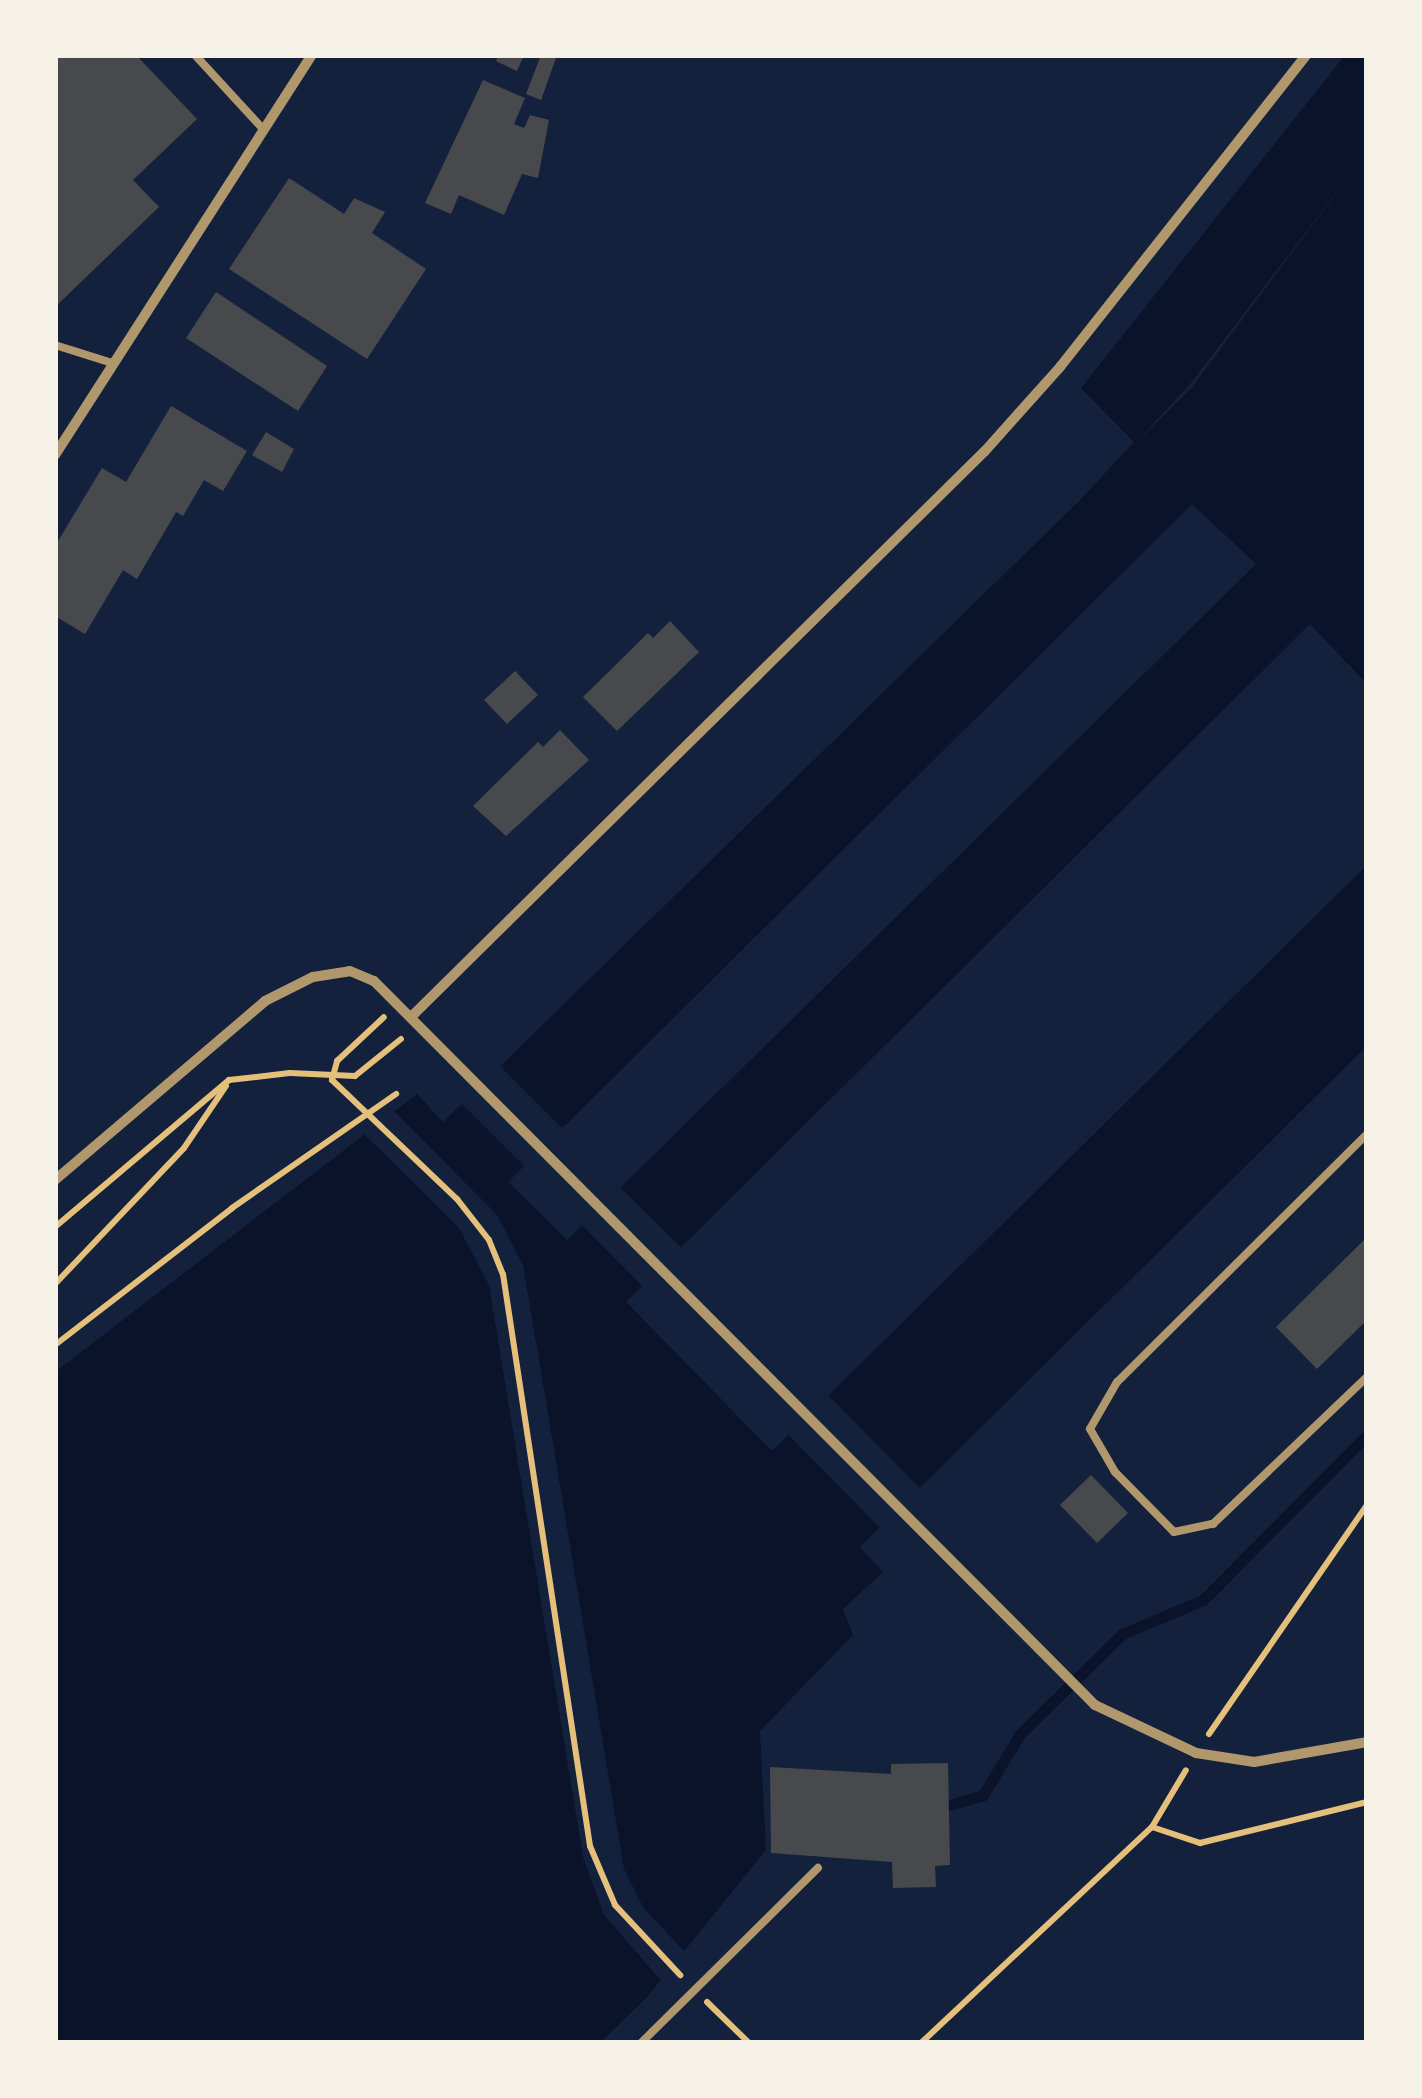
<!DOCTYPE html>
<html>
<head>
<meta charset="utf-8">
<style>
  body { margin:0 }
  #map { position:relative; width:1422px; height:2098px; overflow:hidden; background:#14213d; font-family:"Alegreya Sans",sans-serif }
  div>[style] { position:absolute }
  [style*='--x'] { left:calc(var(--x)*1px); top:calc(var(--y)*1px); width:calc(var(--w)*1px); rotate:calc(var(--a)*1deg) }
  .water>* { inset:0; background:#0b132b }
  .pier>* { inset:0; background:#14213d }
  .stream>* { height:11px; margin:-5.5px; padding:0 5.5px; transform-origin:5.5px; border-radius:5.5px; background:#0b132b }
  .building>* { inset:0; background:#48494c }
  .path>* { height:6px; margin:-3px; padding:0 3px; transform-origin:3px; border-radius:3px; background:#e5c07b }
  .service>* { height:8px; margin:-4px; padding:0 4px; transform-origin:4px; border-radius:4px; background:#b1986c }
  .minor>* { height:10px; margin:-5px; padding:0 5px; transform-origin:5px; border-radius:5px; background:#b1986c }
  span { translate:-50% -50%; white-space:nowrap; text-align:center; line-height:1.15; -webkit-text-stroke:8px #f6f1e7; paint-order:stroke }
  .frame { position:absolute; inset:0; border:58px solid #f6f1e7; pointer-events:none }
</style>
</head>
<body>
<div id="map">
  <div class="water">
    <div style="clip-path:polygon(evenodd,1345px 55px,1367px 55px,1367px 684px,1310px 624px,626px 1302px,772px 1451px,1367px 865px,1367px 1046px,860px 1547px,883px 1572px,843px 1609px,853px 1635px,760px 1731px,766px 1850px,647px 1997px,600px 2043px,55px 2043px,55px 1372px,417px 1094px,443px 1122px,1081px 499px,1134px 442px,1081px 388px,1345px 55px,1192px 504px,1256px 564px,567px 1240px,508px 1182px,1192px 504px)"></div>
  </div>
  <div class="pier">
    <div style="clip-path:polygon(1367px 152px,1192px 387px,1131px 448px,1191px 383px)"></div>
    <div style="clip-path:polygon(499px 1065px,565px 1131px,527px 1169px,459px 1101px)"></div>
    <div style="clip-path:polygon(391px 1108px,497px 1215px,523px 1265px,624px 1869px,644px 1909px,688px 1955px,664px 1984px,604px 1915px,583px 1857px,489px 1285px,459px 1228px,361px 1131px)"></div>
    <div style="clip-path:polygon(618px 1185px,684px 1250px,645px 1289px,579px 1222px)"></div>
    <div style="clip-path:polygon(824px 1391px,924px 1492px,883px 1531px,785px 1431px)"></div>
  </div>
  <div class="stream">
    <div style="--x:949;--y:1805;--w:35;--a:-16"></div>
    <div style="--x:983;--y:1795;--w:71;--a:-58.8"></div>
    <div style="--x:1020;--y:1734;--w:143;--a:-44.4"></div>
    <div style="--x:1122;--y:1634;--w:88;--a:-22.8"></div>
    <div style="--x:1203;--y:1600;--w:233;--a:-45.2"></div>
  </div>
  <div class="building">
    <div style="clip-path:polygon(55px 55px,136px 55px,197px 119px,133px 180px,159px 207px,55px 307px)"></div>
    <div style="clip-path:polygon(499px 55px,524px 55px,517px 71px,496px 61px)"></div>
    <div style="clip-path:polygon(541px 55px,557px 55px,541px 100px,526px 94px)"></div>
    <div style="clip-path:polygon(483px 80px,525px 98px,514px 124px,524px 128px,530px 115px,549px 120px,538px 178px,522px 174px,504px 215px,459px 195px,451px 214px,425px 203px)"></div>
    <div style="clip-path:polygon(289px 178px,344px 214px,354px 198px,385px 212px,372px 233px,426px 269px,367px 359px,229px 269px)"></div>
    <div style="clip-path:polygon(216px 292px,327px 366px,298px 411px,186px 338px)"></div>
    <div style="clip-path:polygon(171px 406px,247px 451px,223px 491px,204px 480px,183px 516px,176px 512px,137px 579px,123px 570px,85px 634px,55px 616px,55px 546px,102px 468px,126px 482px)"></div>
    <div style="clip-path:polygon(266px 432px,294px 449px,282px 472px,252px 455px)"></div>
    <div style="clip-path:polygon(670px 621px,699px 652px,617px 731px,583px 697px,648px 633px,653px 638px)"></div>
    <div style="clip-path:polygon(515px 671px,538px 695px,507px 724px,484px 700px)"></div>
    <div style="clip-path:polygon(560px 730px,589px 760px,506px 836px,473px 806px,538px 742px,543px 747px)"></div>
    <div style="clip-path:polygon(1367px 1237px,1367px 1320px,1317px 1369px,1276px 1327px)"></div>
    <div style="clip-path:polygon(1091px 1475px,1128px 1513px,1097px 1543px,1060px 1505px)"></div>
    <div style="clip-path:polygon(948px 1763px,950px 1865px,935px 1866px,936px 1887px,893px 1888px,892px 1862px,771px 1853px,770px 1767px,891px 1774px,891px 1764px)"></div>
  </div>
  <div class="path">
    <div style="--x:332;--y:1080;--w:173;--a:43.6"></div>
    <div style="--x:457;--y:1199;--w:52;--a:52"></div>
    <div style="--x:489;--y:1240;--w:37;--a:68"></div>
    <div style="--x:503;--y:1274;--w:579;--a:81.35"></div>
    <div style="--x:590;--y:1846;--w:64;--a:67"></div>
    <div style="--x:615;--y:1905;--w:96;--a:47.1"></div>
    <div style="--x:332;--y:1080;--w:20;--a:-75"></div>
    <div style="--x:337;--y:1061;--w:64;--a:-43.1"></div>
    <div style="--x:55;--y:1227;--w:228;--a:-40.2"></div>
    <div style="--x:229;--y:1080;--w:61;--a:-6.5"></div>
    <div style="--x:290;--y:1073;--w:65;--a:2.6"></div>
    <div style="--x:355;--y:1076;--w:59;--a:-38.8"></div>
    <div style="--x:55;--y:1284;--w:187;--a:-46.5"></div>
    <div style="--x:184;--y:1148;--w:75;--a:-55.9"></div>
    <div style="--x:55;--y:1345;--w:224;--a:-37.7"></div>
    <div style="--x:232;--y:1208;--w:200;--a:-34.8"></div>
    <div style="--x:1209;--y:1734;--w:278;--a:-55.4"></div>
    <div style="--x:1152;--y:1827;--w:51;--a:18.4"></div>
    <div style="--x:1200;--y:1843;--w:172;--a:-13.8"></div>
    <div style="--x:707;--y:2002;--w:59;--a:44.3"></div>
    <div style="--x:921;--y:2043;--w:316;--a:-43.1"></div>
    <div style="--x:1152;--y:1827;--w:66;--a:-59.2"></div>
  </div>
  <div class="service">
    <div style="--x:195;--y:55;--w:100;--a:47.4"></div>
    <div style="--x:55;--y:345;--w:60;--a:17.5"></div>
    <div style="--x:1367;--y:1134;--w:352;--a:135.2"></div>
    <div style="--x:1117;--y:1382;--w:54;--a:119.9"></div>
    <div style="--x:1090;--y:1429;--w:50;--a:59.8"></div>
    <div style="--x:1115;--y:1472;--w:84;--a:45.5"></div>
    <div style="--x:1174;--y:1532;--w:40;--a:-12"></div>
    <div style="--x:1213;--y:1524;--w:213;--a:-43.7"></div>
    <div style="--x:641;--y:2043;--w:249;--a:-44.7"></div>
  </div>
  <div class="minor">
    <div style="--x:55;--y:455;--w:475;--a:-57.3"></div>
    <div style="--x:413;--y:1015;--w:803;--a:-44.6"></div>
    <div style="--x:985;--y:451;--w:113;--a:-48.2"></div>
    <div style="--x:1060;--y:367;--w:397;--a:-51.7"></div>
    <div style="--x:55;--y:1180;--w:276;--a:-40.4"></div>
    <div style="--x:265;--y:1001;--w:54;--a:-26.6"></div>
    <div style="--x:313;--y:977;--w:37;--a:-9"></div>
    <div style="--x:350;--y:971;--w:26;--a:23"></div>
    <div style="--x:374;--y:981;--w:1022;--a:45.12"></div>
    <div style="--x:1095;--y:1705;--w:112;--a:25.4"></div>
    <div style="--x:1196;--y:1753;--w:59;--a:8.8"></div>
    <div style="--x:1254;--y:1762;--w:115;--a:-10"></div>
  </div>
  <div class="frame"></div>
</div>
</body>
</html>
